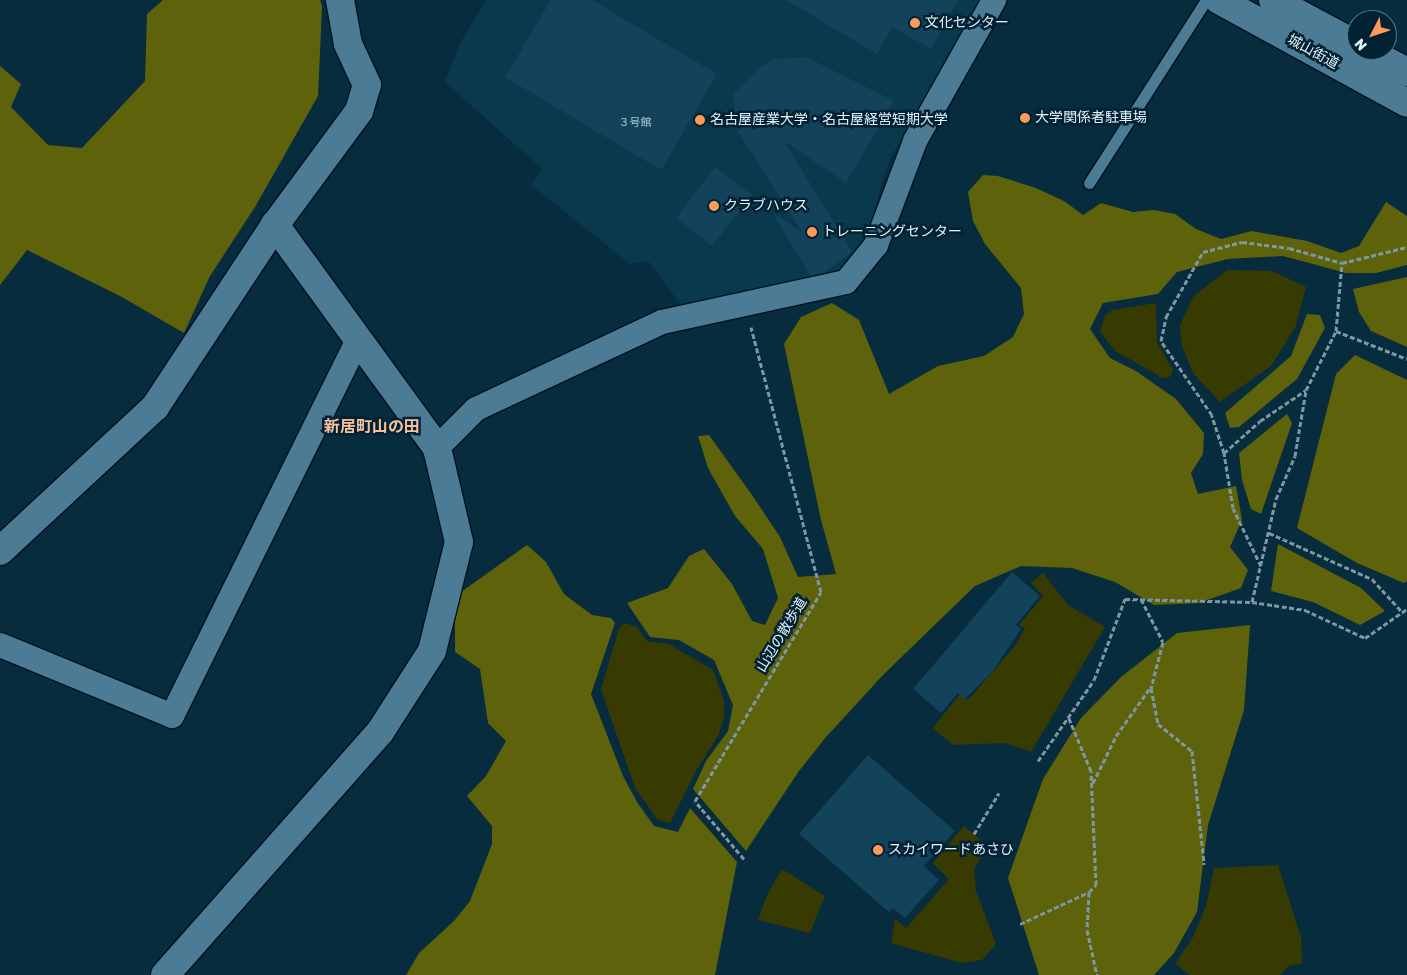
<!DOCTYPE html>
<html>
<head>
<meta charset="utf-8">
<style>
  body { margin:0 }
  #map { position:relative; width:1407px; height:975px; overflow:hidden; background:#062c3d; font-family:Rubik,"Noto Sans JP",sans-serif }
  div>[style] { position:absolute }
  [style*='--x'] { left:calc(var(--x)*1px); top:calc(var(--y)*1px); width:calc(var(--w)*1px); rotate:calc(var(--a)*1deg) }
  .built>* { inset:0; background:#0a394d }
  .green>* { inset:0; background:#383b01 }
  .forest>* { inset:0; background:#5e620b }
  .building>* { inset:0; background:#12435a }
  .path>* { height:3px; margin-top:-1.5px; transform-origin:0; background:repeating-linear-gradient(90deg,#7d97a3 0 5px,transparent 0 7.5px) }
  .roads { filter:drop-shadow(1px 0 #00131f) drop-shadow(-1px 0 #00131f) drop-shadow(0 1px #00131f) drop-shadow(0 -1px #00131f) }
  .lane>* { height:11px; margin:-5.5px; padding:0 5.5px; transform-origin:5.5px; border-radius:5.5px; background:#4c7b95 }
  .street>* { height:24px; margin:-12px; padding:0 12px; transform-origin:12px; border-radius:12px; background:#4c7b95 }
  .secondary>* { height:28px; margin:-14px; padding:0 14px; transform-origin:14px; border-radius:14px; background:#4c7b95 }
  .dots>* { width:14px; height:14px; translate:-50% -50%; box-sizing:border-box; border:2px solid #023; border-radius:50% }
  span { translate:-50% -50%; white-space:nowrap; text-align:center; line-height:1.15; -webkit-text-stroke:5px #023; paint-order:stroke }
  .number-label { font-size:11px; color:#b0c8d4 }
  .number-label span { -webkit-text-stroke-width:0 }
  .poi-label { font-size:14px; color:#e5f4fc }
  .left { translate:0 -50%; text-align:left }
  .street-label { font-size:14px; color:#e5f4fc }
  .quarter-label { font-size:16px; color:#f8c09d; font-weight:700 }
  .north { position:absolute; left:1347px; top:10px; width:50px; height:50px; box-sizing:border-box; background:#023; border:1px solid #5c7683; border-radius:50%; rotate:229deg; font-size:14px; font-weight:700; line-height:20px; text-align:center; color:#e5f4fc }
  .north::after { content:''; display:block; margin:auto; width:18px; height:22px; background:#fe9b59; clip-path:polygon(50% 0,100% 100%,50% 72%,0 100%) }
</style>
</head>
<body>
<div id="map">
  <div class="built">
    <div style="clip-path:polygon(486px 0,982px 0,890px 159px,875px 206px,868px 250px,847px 268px,789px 291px,682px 306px,648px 261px,630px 264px,531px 185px,542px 169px,445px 82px,460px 43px)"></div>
  </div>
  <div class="green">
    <div style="clip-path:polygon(1227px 270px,1272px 271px,1306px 287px,1295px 328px,1271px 366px,1220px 402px,1193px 373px,1182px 346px,1180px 325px,1193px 297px)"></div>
    <div style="clip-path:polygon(1156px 303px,1157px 342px,1173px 370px,1170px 377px,1163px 378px,1115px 351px,1100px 332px,1105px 315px,1112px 310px)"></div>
    <div style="clip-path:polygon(1043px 573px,1068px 605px,1105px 627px,1031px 752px,1005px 743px,953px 745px,933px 728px,960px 694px,968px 700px,1015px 646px,1025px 628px,1019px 625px,1043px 596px,1031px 583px)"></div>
    <div style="clip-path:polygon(625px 623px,637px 627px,647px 641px,669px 644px,713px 670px,724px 700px,724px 718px,718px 736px,697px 769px,670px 823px,658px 820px,635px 788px,601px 689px,619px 628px)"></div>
    <div style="clip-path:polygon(964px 826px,988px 846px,974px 870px,976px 891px,996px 944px,982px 960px,962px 963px,891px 943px,895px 919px,906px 928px,949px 879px,933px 863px)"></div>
    <div style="clip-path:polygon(1278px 865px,1301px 937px,1302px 964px,1290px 965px,1280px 975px,1190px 975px,1175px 964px,1193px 937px,1206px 906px,1214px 868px)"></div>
    <div style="clip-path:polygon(782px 869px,825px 896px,810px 933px,758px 920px,767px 895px)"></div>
  </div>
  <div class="forest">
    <div style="clip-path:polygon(163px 0,320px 0,322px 6px,318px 96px,255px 207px,210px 276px,184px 333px,120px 296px,27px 250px,0 285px,0 66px,21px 84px,11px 107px,48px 145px,82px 148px,145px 81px,147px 14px)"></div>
    <div style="clip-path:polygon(983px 175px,998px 176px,1036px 188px,1064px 201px,1083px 215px,1101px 203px,1133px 212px,1154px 210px,1175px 214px,1196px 229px,1221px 239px,1252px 231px,1307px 241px,1341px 253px,1359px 246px,1386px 202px,1407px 216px,1407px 265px,1376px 273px,1346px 273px,1283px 256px,1228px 259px,1177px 272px,1158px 294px,1103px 303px,1090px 329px,1110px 358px,1136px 371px,1176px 399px,1204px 433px,1203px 454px,1191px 473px,1198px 494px,1236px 486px,1242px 520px,1230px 547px,1248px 570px,1241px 588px,1199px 603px,1154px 605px,1115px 582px,1072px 568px,1021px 566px,975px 586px,884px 674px,826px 737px,799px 771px,746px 851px,693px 789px,706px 761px,728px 731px,733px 705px,714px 660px,679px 640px,650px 637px,627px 603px,668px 588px,689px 556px,704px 549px,732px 584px,752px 621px,765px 625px,778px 598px,763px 549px,735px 516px,708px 468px,698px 436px,709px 435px,752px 495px,780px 537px,798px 577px,836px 574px,821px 520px,784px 344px,801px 317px,832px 303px,859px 320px,889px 394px,938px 366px,984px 356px,1013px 337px,1024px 314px,1021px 288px,985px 244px,973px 221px,968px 192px)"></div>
    <div style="clip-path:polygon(1407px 277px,1407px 347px,1371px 331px,1359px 312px,1353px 289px)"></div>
    <div style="clip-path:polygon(1307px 314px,1320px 315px,1325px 328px,1297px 379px,1239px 427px,1230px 428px,1225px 413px,1291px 356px)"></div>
    <div style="clip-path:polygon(1355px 355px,1407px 380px,1407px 581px,1404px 583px,1357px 563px,1297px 528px,1336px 374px)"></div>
    <div style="clip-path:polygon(1287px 414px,1292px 423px,1261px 514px,1251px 509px,1242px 480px,1239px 453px)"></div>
    <div style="clip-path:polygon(1278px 544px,1361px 588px,1385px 611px,1360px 625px,1313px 602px,1271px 591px)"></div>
    <div style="clip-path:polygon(527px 545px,546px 562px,564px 594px,592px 615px,611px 618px,615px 623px,591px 694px,623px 776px,637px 802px,654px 826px,678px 832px,690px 808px,737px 862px,715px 975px,406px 975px,419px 953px,454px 921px,470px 901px,492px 844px,492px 826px,467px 796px,486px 776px,506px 741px,488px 723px,480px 669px,455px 652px,455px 618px,461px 592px)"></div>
    <div style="clip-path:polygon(1250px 625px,1244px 710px,1208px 825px,1197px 912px,1174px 953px,1154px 975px,1039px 975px,1008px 878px,1043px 779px,1081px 718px,1121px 677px,1177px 633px)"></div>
  </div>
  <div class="building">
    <div style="clip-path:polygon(551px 0,592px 0,717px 74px,661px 170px,505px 77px)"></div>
    <div style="clip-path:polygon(786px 0,958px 0,931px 49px,892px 27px,877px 54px)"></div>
    <div style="clip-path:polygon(806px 57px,894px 101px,846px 183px,784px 141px,852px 252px,824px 273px,811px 276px,772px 212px,803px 233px,737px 130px,733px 94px,760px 67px,772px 60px)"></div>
    <div style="clip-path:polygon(715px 167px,752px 195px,712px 246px,676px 218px)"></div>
    <div style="clip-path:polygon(1012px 572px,1040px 596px,1016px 625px,1021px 629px,992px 672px,965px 699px,958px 693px,941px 713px,913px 689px)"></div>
    <div style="clip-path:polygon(868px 755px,955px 831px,924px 866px,939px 880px,905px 918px,893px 908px,889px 912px,799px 834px)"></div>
  </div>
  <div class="path">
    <div style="--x:1336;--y:331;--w:76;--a:21.5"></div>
    <div style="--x:1224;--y:453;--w:48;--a:-41.6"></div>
    <div style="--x:1260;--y:421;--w:55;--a:-34"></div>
    <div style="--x:1269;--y:533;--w:113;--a:24.1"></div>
    <div style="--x:1372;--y:579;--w:46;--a:47.6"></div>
    <div style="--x:1261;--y:566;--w:64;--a:-115.8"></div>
    <div style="--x:1233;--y:508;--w:56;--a:-99.3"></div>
    <div style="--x:1224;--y:453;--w:40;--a:-108"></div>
    <div style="--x:1212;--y:415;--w:90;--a:-124.6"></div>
    <div style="--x:1161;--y:341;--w:25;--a:-78"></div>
    <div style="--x:1166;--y:317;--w:75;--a:-60.4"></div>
    <div style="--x:1203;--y:252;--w:40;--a:-14.4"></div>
    <div style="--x:1242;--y:242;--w:47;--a:7.3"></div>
    <div style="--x:1289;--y:248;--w:55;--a:15.8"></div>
    <div style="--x:1342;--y:263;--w:67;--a:-13.8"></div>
    <div style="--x:1141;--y:599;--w:48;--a:62.9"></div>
    <div style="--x:1163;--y:642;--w:48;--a:104.6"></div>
    <div style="--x:1151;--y:688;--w:37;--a:79"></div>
    <div style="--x:1158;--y:724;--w:43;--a:38.5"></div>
    <div style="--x:1192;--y:751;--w:114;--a:83.9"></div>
    <div style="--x:1252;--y:602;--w:106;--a:-76.9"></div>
    <div style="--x:1276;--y:499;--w:47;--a:-66.2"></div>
    <div style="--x:1295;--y:456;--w:67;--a:-80.5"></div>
    <div style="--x:1306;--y:390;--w:66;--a:-63"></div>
    <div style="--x:1336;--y:331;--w:68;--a:-85"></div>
    <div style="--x:1038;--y:761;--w:98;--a:-55.3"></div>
    <div style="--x:1094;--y:680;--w:87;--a:-69.1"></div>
    <div style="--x:1125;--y:599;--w:127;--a:1.4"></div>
    <div style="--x:1252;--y:602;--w:54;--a:8.6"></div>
    <div style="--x:1305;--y:610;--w:66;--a:25"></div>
    <div style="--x:1365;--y:638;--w:51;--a:-34.6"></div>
    <div style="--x:1093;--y:783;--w:52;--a:-63.9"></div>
    <div style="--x:1116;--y:736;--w:59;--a:-54.7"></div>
    <div style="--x:974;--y:834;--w:48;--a:-58.6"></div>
    <div style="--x:744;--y:859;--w:76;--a:-130.2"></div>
    <div style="--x:695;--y:801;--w:244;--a:-58.9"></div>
    <div style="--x:821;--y:592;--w:274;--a:-104.8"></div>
    <div style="--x:1089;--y:892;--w:38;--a:93"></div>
    <div style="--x:1087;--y:930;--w:46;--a:77.5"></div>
    <div style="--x:1020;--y:924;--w:76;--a:-24.9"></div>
    <div style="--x:1089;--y:892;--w:10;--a:-45"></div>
    <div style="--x:1096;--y:885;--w:114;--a:-92.5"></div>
    <div style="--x:1091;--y:771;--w:60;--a:-112.7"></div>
  </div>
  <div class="roads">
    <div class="lane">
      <div style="--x:1089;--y:183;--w:217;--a:-57.4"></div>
    </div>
    <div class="street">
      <div style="--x:437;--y:448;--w:55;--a:-45"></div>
      <div style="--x:476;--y:409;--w:205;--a:-25.1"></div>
      <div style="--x:662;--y:322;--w:188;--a:-12.3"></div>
      <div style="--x:846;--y:282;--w:48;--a:-51"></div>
      <div style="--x:876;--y:245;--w:111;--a:-69.4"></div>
      <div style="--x:915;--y:141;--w:162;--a:-60.7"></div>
      <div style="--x:0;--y:645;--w:186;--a:22.4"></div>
      <div style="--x:172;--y:716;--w:420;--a:-63.7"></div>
    </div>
    <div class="secondary">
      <div style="--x:1219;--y:0;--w:214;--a:28.7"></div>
      <div style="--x:1273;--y:0;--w:95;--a:28.2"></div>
      <div style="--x:1366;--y:50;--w:47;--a:28.2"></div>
      <div style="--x:0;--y:551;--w:212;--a:-42.9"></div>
      <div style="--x:155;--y:407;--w:218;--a:-56.6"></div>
      <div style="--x:275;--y:225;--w:142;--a:-53.6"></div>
      <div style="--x:359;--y:111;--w:27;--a:-73"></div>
      <div style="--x:367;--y:85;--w:45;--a:-114.9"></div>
      <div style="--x:348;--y:44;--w:45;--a:-100.3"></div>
      <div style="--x:165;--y:975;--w:324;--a:-48.5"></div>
      <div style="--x:380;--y:732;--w:96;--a:-57.3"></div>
      <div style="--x:432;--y:651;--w:112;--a:-76.1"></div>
      <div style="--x:459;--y:542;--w:97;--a:-103.2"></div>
      <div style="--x:437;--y:448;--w:276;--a:-126"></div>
    </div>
  </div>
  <div class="dots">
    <div style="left:915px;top:23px;background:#fe9b59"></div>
    <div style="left:1025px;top:118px;background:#fe9b59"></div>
    <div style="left:700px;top:120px;background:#fe9b59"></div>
    <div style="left:714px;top:206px;background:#fe9b59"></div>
    <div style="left:812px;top:232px;background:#fe9b59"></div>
    <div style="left:878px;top:850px;background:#fe9b59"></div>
  </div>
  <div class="number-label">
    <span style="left:635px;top:123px">３号館</span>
  </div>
  <div class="poi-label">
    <span class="left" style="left:925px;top:23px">文化センター</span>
    <span class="left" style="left:1035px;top:118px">大学関係者駐車場</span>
    <span class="left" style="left:710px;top:120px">名古屋産業大学・名古屋経営短期大学</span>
    <span class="left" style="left:724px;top:206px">クラブハウス</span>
    <span class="left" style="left:822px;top:232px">トレーニングセンター</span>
    <span class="left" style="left:888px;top:850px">スカイワードあさひ</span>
  </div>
  <div class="street-label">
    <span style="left:1313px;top:52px;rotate:29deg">城山街道</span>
    <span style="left:782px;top:635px;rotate:-59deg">山辺の散歩道</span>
  </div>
  <div class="quarter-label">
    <span style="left:372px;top:427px">新居町山の田</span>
  </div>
  <div class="north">N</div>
</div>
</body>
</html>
